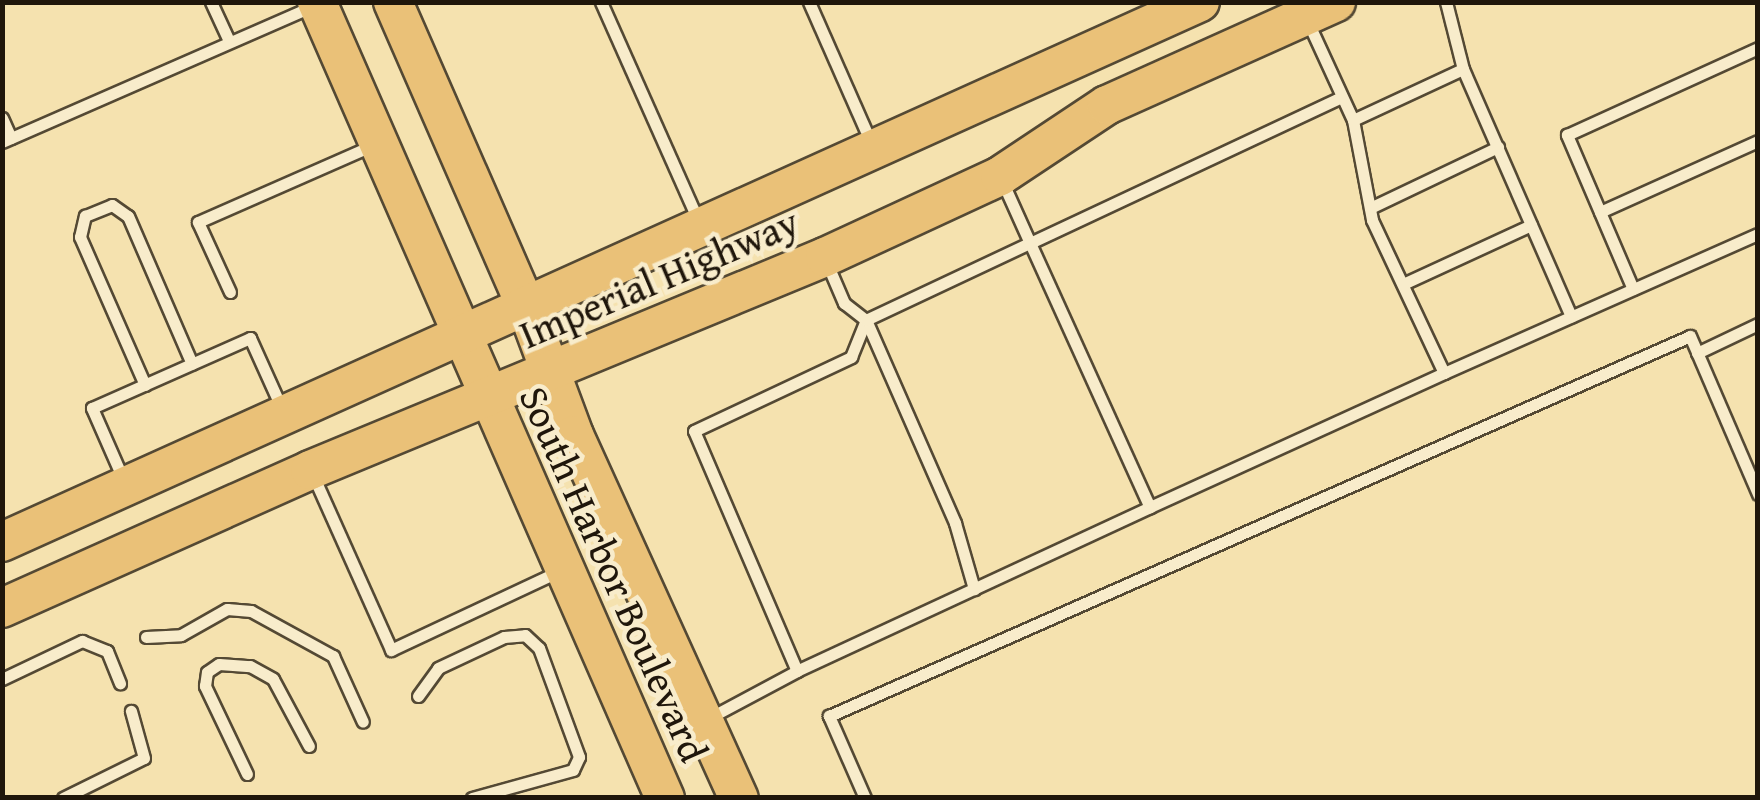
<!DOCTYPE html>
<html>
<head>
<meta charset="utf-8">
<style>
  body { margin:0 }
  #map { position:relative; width:1760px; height:800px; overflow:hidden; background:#f5e2af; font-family:"Gentium Book Plus",serif }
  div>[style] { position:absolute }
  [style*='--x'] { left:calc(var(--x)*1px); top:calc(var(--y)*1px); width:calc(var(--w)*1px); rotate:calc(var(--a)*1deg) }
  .roads { filter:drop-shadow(2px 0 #544934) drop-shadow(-2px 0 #544934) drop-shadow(0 2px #544934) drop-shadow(0 -2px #544934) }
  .service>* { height:11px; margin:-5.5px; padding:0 5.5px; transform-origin:5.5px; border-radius:5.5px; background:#f8eccb }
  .primary>* { height:38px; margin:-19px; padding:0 19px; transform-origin:19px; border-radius:19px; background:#eac178 }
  span { translate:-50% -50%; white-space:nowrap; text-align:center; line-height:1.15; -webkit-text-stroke:9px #f8eccb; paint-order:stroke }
  .street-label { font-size:40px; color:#1f160b }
  .frame { position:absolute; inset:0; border:5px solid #1f160b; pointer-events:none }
</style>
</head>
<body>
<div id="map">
  <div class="roads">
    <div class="service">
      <div style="--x:211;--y:2;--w:43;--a:65.2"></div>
      <div style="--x:601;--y:2;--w:241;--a:66"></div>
      <div style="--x:809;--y:2;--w:156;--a:66.2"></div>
      <div style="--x:1446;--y:2;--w:69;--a:75.8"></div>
      <div style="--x:1463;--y:69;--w:270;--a:66.4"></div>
      <div style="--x:1307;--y:20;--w:110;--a:65.3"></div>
      <div style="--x:1353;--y:120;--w:102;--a:79.2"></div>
      <div style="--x:1372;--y:220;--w:169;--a:64.8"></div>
      <div style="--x:1444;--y:373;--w:343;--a:-23.9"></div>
      <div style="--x:2;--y:118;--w:22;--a:66"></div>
      <div style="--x:1353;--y:120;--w:121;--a:-24.9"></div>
      <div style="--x:2;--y:142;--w:342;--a:-23.6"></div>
      <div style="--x:1003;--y:183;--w:66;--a:65.8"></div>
      <div style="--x:1030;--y:243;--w:344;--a:-25.1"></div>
      <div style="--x:1370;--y:208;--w:142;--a:-25.5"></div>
      <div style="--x:1600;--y:212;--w:173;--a:-24.2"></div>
      <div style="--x:826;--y:261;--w:46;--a:66.8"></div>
      <div style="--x:844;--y:303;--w:28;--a:38"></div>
      <div style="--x:866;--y:320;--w:222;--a:66.3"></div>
      <div style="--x:955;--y:523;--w:69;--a:73.9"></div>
      <div style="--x:1403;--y:284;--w:141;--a:-24.7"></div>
      <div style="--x:1633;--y:289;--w:168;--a:-113.2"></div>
      <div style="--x:1567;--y:135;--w:210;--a:-24.5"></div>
      <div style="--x:230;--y:292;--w:77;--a:-114.6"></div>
      <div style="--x:198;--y:222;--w:191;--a:-23.7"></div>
      <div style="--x:1697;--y:353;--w:68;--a:-25.4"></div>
      <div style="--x:145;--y:385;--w:162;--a:-113.7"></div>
      <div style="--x:80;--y:237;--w:22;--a:-77"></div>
      <div style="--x:85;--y:216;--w:29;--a:-22"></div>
      <div style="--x:112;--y:205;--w:19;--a:35"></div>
      <div style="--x:128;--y:216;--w:161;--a:66.6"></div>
      <div style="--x:312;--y:473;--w:194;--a:65.9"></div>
      <div style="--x:391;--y:650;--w:187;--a:-25.1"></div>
      <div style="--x:124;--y:481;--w:80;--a:-113.7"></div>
      <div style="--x:92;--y:408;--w:173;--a:-23.9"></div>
      <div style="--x:250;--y:338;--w:80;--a:65.7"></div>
      <div style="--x:1150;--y:507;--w:389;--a:155.1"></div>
      <div style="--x:797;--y:671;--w:261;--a:-113.2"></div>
      <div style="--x:694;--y:431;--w:174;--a:-25.2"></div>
      <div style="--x:851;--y:357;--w:40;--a:-68"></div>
      <div style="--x:866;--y:320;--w:181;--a:-25.2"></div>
      <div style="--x:1030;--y:243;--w:290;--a:65.6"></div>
      <div style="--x:1150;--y:507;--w:323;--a:-24.5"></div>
      <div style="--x:146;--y:637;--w:35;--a:-3"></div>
      <div style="--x:181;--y:635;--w:53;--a:-29.5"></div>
      <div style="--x:227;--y:609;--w:24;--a:5"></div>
      <div style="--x:251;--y:611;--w:94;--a:28.8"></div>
      <div style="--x:333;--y:656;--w:72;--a:65.6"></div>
      <div style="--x:2;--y:679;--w:89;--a:-25.4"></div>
      <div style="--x:82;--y:641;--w:27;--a:22"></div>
      <div style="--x:107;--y:651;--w:35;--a:68"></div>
      <div style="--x:418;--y:696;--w:34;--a:-54"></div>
      <div style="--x:438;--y:668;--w:73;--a:-25.2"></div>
      <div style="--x:504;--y:637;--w:21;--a:-5"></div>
      <div style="--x:525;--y:635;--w:19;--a:43"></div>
      <div style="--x:539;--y:648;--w:116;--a:69.8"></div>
      <div style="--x:579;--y:757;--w:14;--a:115"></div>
      <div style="--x:573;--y:770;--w:105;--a:164.5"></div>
      <div style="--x:709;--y:718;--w:100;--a:-28.1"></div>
      <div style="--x:247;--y:774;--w:98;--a:-115.5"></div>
      <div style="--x:205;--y:686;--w:14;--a:-82"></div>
      <div style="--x:207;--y:672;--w:14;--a:-34"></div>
      <div style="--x:219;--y:664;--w:31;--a:4"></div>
      <div style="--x:250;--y:666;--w:26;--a:29"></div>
      <div style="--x:273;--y:679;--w:76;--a:61.8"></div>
      <div style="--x:63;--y:798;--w:90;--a:-26.3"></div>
      <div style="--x:144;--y:758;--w:49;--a:-105.5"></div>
      <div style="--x:865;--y:798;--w:90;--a:-113.7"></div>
      <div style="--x:829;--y:716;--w:941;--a:-23.81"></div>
      <div style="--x:1690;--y:336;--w:172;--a:66.7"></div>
    </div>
    <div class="primary">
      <div style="--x:317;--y:2;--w:869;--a:66.39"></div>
      <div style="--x:393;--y:2;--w:332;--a:66.4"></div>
      <div style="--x:526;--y:306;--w:138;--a:69.6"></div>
      <div style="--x:574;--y:435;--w:399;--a:65.6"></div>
      <div style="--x:2;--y:542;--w:1314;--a:-24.26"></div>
      <div style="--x:2;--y:608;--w:338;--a:-24.1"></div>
      <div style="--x:310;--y:470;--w:557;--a:-22.47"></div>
      <div style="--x:825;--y:257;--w:193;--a:-24.8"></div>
      <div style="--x:1000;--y:176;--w:128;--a:-33.6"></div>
      <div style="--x:1107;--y:105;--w:251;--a:-24.2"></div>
    </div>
  </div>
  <div class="street-label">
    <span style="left:659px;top:278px;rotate:-23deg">Imperial Highway</span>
    <span style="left:614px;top:574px;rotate:66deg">South Harbor Boulevard</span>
  </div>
  <div class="frame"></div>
</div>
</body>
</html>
